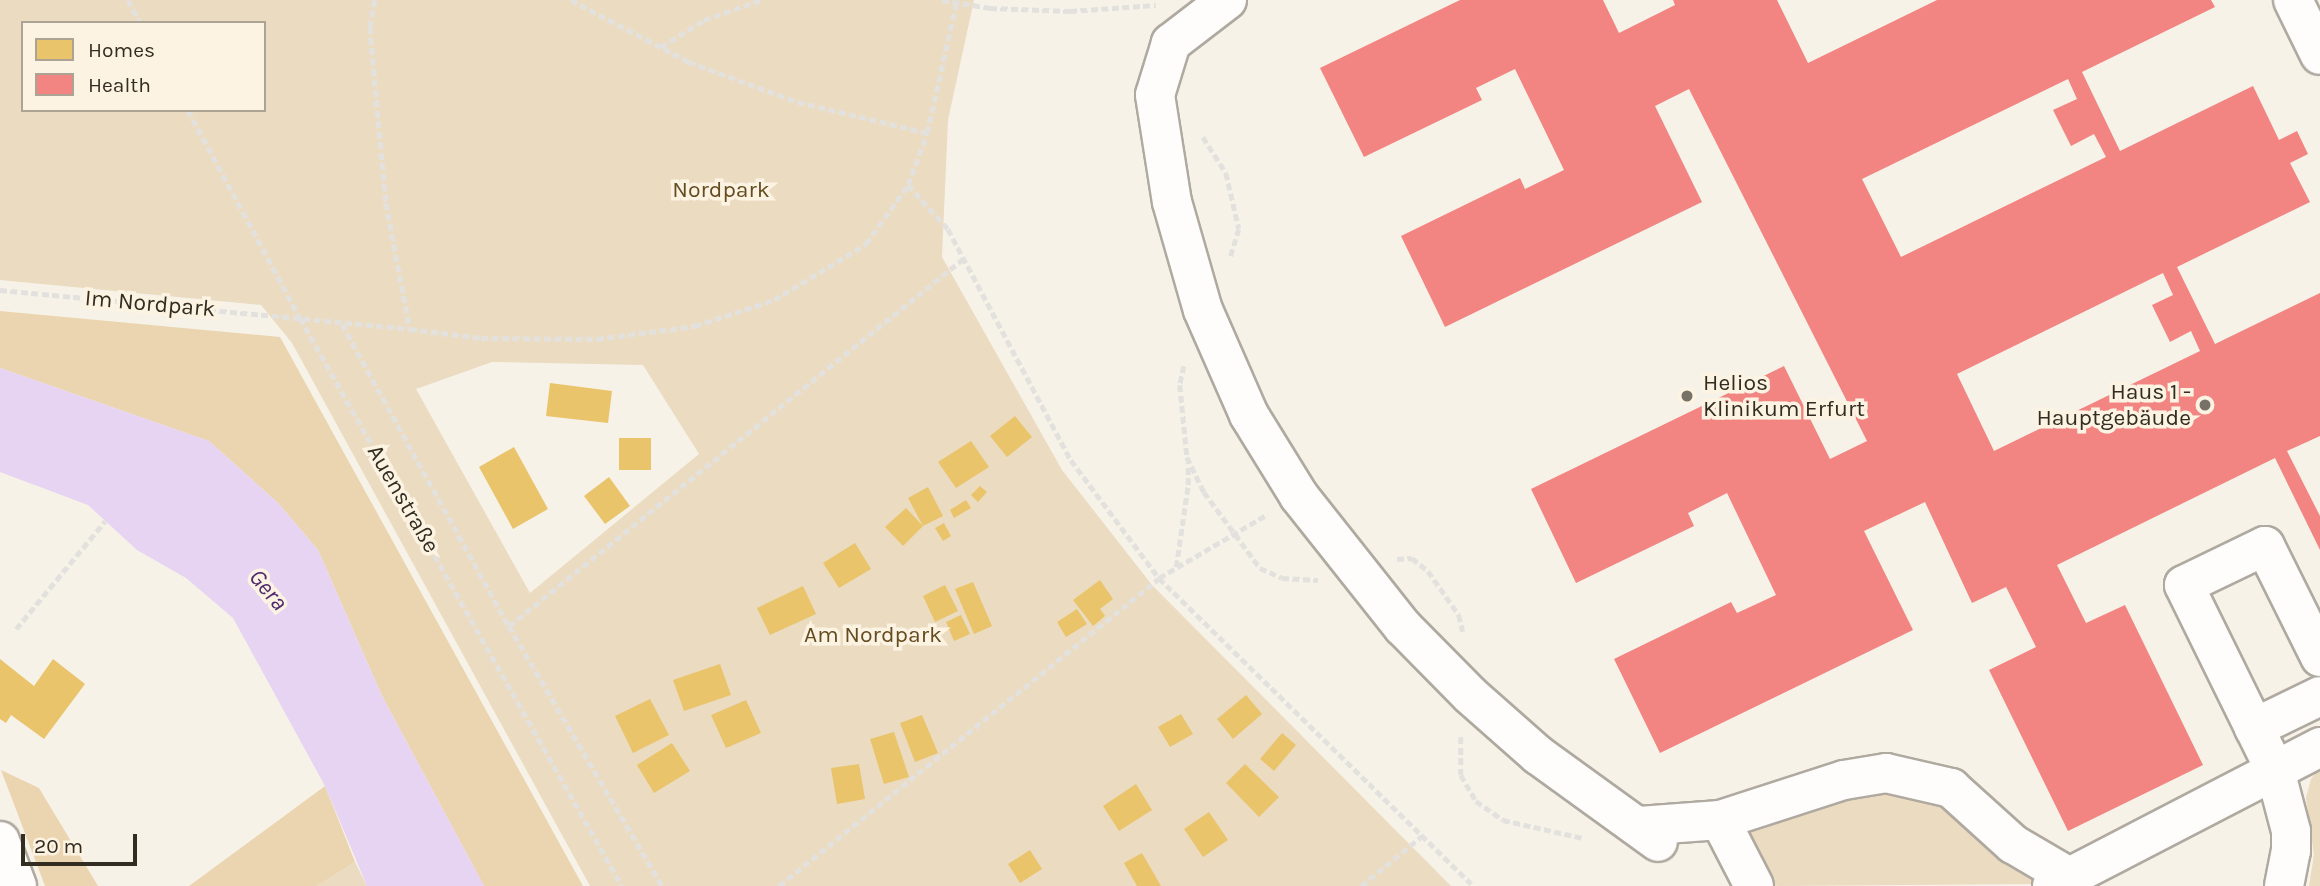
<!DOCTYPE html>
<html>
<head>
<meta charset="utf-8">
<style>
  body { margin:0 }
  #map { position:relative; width:2320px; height:886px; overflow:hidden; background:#f7f2e8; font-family:Karla,sans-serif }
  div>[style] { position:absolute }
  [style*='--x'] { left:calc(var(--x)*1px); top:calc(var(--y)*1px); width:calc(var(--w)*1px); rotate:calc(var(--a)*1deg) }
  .green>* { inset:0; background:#ebdbc1 }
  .forest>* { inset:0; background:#ebd5b0 }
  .water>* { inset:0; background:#e6d4f2 }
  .homes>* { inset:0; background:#e9c46a }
  .health>* { inset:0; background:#f28482 }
  .path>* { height:4.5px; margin-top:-2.25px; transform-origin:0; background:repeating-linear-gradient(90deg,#e3e1de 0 7px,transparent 0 10.5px) }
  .roads { filter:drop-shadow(2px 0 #afa9a0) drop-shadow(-2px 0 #afa9a0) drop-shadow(0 2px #afa9a0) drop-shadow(0 -2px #afa9a0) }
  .minor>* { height:38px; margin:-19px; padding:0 19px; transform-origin:19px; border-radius:19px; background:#fefdfc }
  .dots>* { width:19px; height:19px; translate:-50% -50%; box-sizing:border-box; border:4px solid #fdf3e2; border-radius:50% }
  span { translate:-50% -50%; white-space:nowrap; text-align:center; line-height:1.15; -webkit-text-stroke:7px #fdf3e2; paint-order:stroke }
  .park-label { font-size:23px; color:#654c20 }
  .street-label { font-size:23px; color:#322c21 }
  .poi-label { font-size:23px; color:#322c21 }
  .left { translate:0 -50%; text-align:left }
  .right { translate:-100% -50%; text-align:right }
  .water-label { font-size:24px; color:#502a6e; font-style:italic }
  .legend { position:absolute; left:21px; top:21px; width:245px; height:91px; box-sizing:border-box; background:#fdf3e2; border:2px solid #aca395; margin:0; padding:9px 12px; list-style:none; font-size:21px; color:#322c21 }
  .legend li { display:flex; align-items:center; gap:14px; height:35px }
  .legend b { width:35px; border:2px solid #aca395 }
  .scale { position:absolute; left:21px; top:834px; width:116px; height:32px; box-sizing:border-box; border:4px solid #322c21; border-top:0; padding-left:9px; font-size:21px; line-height:24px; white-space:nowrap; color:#322c21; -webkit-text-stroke:5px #fdf3e2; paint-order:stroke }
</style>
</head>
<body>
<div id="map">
  <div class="green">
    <div style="clip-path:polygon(evenodd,0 0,974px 0,948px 120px,942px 257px,1062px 470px,1152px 585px,1451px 886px,590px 886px,292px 343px,261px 305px,0 280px,0 0,23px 23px,264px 23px,264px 110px,23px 110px,23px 23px,0 0,492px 362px,643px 365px,699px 454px,530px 593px,416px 389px,492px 362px)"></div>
    <div style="clip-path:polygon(2320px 766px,2320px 886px,2309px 886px,2314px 855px,2306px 798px,2311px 779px)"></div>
    <div style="clip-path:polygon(1874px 786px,1933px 796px,2011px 853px,2035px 884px,1762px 886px,1728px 828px)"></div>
    <div style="clip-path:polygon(355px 862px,367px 886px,317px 886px)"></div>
  </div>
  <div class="forest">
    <div style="clip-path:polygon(0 311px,280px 337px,583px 886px,484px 886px,382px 696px,318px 550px,278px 503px,209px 441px,0 368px)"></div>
    <div style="clip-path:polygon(1px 770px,39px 788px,98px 886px,45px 886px)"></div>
    <div style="clip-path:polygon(325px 786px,355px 862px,317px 886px,189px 886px)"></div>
  </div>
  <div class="water">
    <div style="clip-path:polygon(0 368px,209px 441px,278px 503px,318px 550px,382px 696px,484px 886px,367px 886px,325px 786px,233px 618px,186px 578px,137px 550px,88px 505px,0 472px)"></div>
  </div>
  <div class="homes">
    <div style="clip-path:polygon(550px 383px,612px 391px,608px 423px,546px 416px)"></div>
    <div style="clip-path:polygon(1015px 416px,1032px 437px,1007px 457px,990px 436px)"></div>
    <div style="clip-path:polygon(619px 438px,651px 438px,651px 470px,619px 470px)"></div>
    <div style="clip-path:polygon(971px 441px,989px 467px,956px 488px,938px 462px)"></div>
    <div style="clip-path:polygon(514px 447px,548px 509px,513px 529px,479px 467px)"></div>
    <div style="clip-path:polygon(609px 477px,630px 506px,605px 524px,584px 496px)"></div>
    <div style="clip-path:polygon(980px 486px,987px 492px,978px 502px,971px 495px)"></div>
    <div style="clip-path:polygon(928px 487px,943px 516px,923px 526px,908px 498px)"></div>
    <div style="clip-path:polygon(966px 500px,971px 508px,954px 518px,950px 510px)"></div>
    <div style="clip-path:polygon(906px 508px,923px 526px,903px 546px,885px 527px)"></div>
    <div style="clip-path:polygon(944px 523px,951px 536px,943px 541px,935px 528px)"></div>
    <div style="clip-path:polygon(855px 543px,871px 569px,839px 588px,823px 563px)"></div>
    <div style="clip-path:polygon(1100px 580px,1113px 599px,1100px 609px,1105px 616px,1093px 626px,1073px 600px)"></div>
    <div style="clip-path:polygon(973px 582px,992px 626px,974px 634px,955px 589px)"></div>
    <div style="clip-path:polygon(945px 585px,958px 611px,935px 622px,923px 596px)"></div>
    <div style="clip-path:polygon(803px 586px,816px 614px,770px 635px,757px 608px)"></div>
    <div style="clip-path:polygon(1077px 609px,1087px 624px,1066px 637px,1057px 622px)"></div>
    <div style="clip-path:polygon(961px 615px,970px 634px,954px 641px,946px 622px)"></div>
    <div style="clip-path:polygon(0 659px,34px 686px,53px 659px,85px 684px,44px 739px,11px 715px,6px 723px,0 719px)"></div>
    <div style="clip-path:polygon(720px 664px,731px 695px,684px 711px,673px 680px)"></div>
    <div style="clip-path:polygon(1246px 695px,1262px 714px,1233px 739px,1217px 719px)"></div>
    <div style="clip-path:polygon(650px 699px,669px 735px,633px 753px,615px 716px)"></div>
    <div style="clip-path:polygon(746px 700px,761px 733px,726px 748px,711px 715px)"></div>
    <div style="clip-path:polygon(1181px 714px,1193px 734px,1170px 747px,1158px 727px)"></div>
    <div style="clip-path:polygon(922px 715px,938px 753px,915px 762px,900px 723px)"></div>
    <div style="clip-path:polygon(894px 732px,909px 777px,884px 784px,870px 739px)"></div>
    <div style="clip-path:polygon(1282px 733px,1296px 745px,1274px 771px,1260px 759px)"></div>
    <div style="clip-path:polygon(672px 743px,690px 771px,654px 793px,637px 765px)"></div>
    <div style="clip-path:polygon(859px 764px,865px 799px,837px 804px,831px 768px)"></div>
    <div style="clip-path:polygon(1245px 764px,1279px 797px,1259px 817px,1226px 783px)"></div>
    <div style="clip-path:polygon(1136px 784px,1152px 810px,1119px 831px,1103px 806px)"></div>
    <div style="clip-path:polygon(1209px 812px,1228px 840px,1203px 857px,1184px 829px)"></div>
    <div style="clip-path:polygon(1030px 850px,1042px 869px,1020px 883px,1008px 864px)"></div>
    <div style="clip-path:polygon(1142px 853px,1161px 886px,1137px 886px,1124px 863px)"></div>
  </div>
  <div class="health">
    <div style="clip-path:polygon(evenodd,1460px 0,1603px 0,1619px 33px,1675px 5px,1673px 0,1777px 0,1808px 63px,1937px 0,2211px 0,2215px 7px,2082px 72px,2120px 151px,2253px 86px,2279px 140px,2297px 131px,2308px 154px,2290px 163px,2310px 202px,2177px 267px,2215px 344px,2320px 293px,2320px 436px,2287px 451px,2320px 516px,2320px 550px,2275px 458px,2057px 565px,2086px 623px,2125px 605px,2203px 765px,2068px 831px,1989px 670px,2036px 647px,2006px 587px,1972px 603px,1925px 502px,1864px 531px,1913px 630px,1660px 753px,1614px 659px,1731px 602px,1737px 613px,1776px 595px,1727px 493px,1688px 513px,1694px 526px,1576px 583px,1531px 489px,1784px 366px,1830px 459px,1867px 441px,1689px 89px,1655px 106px,1702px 202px,1445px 327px,1401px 236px,1520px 178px,1525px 189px,1564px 170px,1515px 69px,1476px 88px,1482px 100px,1364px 157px,1320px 68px,1460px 0,2068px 79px,2077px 99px,2053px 110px,2071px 146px,2094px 134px,2106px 157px,1901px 257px,1862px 179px,2068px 79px,1460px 0,2163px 273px,2173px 295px,2152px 305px,2170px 342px,2191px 331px,2200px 351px,1994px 451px,1957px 374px,2163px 273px)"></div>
  </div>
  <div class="path">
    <div style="--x:128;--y:0;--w:26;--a:61"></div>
    <div style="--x:375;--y:0;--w:27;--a:100"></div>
    <div style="--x:370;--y:27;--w:177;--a:84.8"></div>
    <div style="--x:386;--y:203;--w:128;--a:79.2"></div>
    <div style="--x:571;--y:0;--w:133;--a:27.7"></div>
    <div style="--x:689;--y:62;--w:116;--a:20.2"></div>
    <div style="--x:798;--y:102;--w:133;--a:13.5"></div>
    <div style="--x:942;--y:0;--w:49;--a:9.5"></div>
    <div style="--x:990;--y:8;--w:80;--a:2.1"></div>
    <div style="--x:1070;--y:11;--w:86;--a:-4"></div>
    <div style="--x:661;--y:47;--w:51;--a:-32.1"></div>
    <div style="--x:704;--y:20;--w:60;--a:-19.3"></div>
    <div style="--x:188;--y:110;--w:236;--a:61.7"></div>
    <div style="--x:300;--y:318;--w:653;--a:60.45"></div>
    <div style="--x:1203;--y:137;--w:43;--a:57.4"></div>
    <div style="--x:1226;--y:173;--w:57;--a:76.9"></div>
    <div style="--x:1239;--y:229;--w:31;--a:107"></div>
    <div style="--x:908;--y:185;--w:59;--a:47.7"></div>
    <div style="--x:948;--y:229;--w:262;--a:62"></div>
    <div style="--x:1071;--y:460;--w:147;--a:53.3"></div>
    <div style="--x:1159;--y:578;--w:440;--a:44.4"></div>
    <div style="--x:0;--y:290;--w:412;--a:5.4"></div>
    <div style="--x:410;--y:329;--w:72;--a:7.2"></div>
    <div style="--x:481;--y:338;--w:116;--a:0.5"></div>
    <div style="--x:597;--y:339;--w:99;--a:-7.6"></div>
    <div style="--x:695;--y:326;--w:83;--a:-18.2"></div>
    <div style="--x:774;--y:300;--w:108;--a:-31.3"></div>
    <div style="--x:866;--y:244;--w:72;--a:-54.6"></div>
    <div style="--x:908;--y:185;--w:55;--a:-69.9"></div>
    <div style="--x:927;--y:133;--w:136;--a:-77.3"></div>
    <div style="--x:342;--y:324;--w:345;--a:61.1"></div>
    <div style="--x:509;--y:626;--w:302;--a:59.5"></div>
    <div style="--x:1184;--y:366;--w:19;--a:102"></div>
    <div style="--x:1180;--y:385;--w:72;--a:84.4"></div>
    <div style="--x:1187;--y:457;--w:39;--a:64"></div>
    <div style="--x:1204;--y:492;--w:94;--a:53.6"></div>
    <div style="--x:1260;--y:568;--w:24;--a:24"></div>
    <div style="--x:1282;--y:578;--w:36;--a:3"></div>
    <div style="--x:1397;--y:559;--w:15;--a:-4"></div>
    <div style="--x:1412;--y:558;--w:21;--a:39"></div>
    <div style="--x:1428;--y:571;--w:54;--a:54.8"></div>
    <div style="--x:1459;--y:615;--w:17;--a:77"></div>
    <div style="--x:1176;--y:567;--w:83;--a:-81.7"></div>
    <div style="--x:1188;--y:485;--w:23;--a:-90"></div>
    <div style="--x:509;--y:626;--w:584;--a:-38.95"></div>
    <div style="--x:16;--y:629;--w:140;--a:-50.5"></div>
    <div style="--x:1461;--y:737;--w:38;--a:90"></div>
    <div style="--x:1461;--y:775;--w:30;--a:60"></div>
    <div style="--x:1476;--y:801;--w:33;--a:35"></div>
    <div style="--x:1503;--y:820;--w:82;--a:12.7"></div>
    <div style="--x:779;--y:886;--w:489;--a:-39"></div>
    <div style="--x:1159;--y:578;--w:126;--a:-30.4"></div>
    <div style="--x:1361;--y:886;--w:79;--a:-39.3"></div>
  </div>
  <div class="roads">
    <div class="minor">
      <div style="--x:1227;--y:0;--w:71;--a:142.5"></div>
      <div style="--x:1171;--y:43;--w:54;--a:107.1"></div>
      <div style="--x:1155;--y:95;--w:108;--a:81"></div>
      <div style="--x:1172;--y:202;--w:112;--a:74"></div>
      <div style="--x:1203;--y:310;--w:115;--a:66.3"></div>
      <div style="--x:1249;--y:415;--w:95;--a:58.3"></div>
      <div style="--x:1299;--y:496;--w:167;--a:51.6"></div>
      <div style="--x:1403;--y:627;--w:95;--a:45.4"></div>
      <div style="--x:1470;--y:695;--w:91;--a:41.4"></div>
      <div style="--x:1538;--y:755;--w:148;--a:35.9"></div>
      <div style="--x:2293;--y:0;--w:61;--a:63.9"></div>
      <div style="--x:2254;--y:728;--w:73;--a:-25.9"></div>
      <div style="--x:1720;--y:820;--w:74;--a:62.7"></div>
      <div style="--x:1639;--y:826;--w:81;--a:-4.2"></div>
      <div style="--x:1720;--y:820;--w:130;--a:-17.9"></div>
      <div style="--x:1844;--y:780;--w:43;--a:-9.5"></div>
      <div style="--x:1886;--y:773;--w:67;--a:13"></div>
      <div style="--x:1951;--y:788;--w:84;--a:42.1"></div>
      <div style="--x:2013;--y:844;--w:65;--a:30.5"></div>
      <div style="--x:0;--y:841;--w:48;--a:69.3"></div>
      <div style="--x:2052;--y:886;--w:302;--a:-27.4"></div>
      <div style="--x:2284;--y:886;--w:36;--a:-79"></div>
      <div style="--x:2291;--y:851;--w:20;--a:-90"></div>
      <div style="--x:2291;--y:831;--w:63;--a:-104.7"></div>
      <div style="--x:2275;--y:770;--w:206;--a:-116.2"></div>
      <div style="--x:2184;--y:585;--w:90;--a:-25.7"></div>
      <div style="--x:2265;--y:546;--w:124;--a:63.6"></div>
    </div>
  </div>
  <div class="dots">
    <div style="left:1687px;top:396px;background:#777167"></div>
    <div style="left:2205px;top:405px;background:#777167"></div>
  </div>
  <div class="park-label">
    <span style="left:721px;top:190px">Nordpark</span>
    <span style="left:873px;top:635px">Am Nordpark</span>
  </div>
  <div class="street-label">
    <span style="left:150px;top:304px;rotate:5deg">Im Nordpark</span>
    <span style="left:403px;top:499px;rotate:60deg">Auenstraße</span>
  </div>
  <div class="poi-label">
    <span class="left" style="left:1703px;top:396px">Helios<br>Klinikum Erfurt</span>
    <span class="right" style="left:2191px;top:405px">Haus 1 -<br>Hauptgebäude</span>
  </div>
  <div class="water-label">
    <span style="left:268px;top:590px;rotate:50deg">Gera</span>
  </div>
  <ul class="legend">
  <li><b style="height:19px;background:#e9c46a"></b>Homes</li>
  <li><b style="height:19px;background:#f28482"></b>Health</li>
  </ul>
  <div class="scale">20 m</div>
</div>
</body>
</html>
